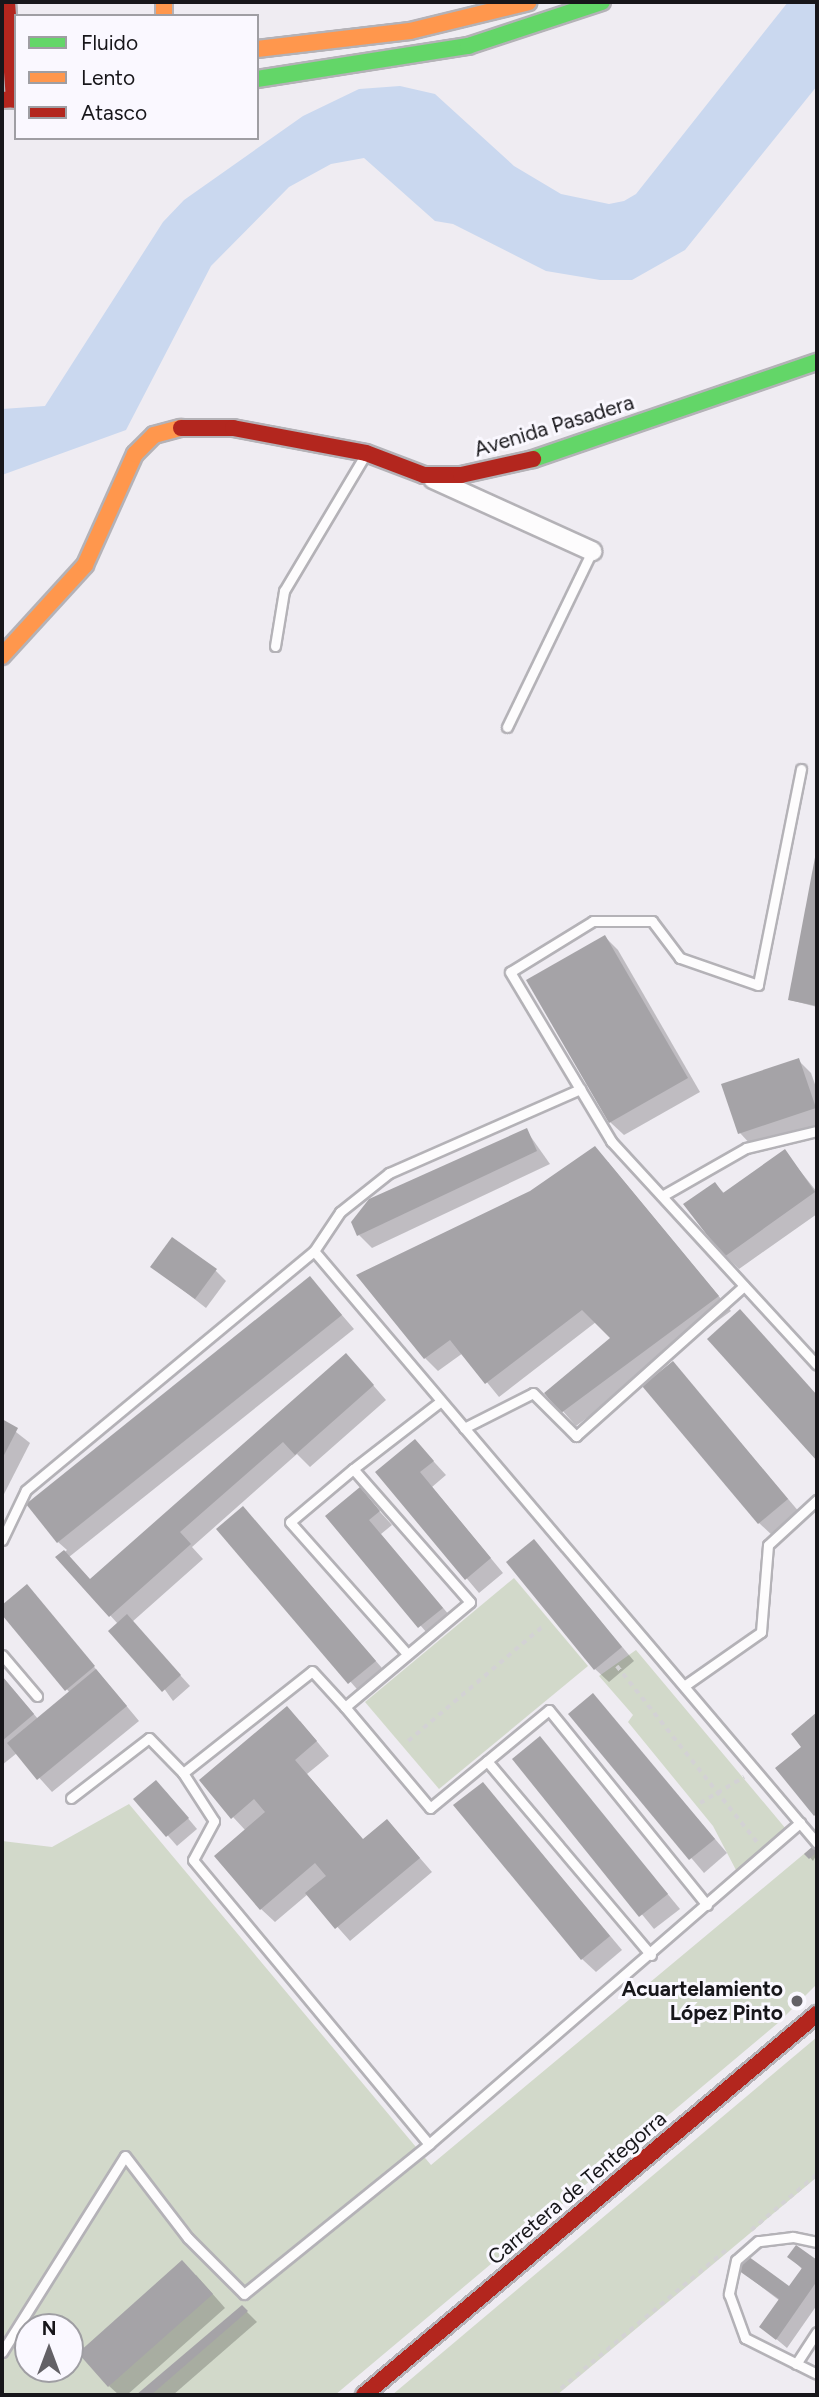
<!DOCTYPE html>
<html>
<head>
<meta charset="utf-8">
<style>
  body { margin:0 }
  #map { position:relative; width:819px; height:2397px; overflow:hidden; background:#efecf2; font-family:Figtree,sans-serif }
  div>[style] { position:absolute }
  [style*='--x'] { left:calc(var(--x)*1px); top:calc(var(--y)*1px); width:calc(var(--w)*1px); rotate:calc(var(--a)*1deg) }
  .green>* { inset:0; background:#d2d9ca }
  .water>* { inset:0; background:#cad8ef }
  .shadow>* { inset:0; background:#0003 }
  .building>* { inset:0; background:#a5a3a7 }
  .path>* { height:3.5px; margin-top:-1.75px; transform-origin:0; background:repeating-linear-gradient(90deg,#d3d2d4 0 5px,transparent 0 10px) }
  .roads { filter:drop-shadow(2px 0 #b4b2b7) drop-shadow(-2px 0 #b4b2b7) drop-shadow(0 2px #b4b2b7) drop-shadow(0 -2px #b4b2b7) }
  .lane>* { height:9px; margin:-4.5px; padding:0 4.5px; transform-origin:4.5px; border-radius:4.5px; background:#fdfcfd }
  .street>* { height:18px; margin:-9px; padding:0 9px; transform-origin:9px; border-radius:9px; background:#fdfcfd }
  .fast>* { height:16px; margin:-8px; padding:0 8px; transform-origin:8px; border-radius:8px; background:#63d668 }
  .slow>* { height:16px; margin:-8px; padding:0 8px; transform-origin:8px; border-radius:8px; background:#ff974d }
  .jam>* { height:16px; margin:-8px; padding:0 8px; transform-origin:8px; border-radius:8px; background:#b3261e }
  .dots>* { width:19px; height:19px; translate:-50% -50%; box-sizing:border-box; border:4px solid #faf8ff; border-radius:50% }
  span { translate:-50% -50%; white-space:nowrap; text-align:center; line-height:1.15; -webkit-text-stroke:6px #faf8ff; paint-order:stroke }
  .street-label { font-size:21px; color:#17161a }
  .poi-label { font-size:21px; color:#17161a; font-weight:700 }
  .right { translate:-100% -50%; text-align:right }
  .frame { position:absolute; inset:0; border:4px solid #17161a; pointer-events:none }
  .legend { position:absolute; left:14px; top:14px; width:245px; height:126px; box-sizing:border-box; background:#faf8ff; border:2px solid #9f9ea3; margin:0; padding:9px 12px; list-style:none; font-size:21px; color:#17161a }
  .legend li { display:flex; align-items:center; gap:14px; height:35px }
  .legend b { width:35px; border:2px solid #9f9ea3 }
  .north { position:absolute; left:14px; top:2313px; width:70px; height:70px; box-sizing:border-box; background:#faf8ff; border:2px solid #9f9ea3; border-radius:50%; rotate:0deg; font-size:19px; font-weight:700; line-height:28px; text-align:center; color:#17161a }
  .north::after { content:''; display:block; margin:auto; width:24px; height:32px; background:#636166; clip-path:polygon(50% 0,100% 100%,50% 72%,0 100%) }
</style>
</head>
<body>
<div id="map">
  <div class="green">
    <div style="clip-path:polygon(514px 1578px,588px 1666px,439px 1789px,365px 1702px)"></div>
    <div style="clip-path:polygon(636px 1650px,786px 1829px,737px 1872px,713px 1826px,628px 1722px,633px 1715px,599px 1676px)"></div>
    <div style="clip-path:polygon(evenodd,129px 1804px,431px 2165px,817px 1843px,817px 1984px,778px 2023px,335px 2395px,2px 2395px,2px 1841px,52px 1847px,129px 1804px,28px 2327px,70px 2327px,70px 2369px,28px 2369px,28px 2327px)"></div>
    <div style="clip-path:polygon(817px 2037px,817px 2177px,557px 2395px,392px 2395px)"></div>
  </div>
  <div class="water">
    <div style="clip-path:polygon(788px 2px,817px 2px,817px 86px,685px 250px,632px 280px,600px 280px,546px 271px,453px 224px,435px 221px,364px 158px,331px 164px,289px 187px,211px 266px,126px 430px,2px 475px,2px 409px,45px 406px,163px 222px,184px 200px,303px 116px,359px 89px,400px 86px,435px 94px,514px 166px,561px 194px,609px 204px,624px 201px,636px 194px)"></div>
  </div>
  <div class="shadow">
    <div style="clip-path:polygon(817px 855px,817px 1007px,790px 1000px)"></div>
    <div style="clip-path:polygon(605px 937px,618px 950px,700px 1092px,624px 1135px,610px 1122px)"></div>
    <div style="clip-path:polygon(798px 1060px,811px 1073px,817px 1090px,817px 1125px,753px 1147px,740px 1133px)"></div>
    <div style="clip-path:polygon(526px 1130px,550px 1164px,372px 1248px,359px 1235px)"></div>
    <div style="clip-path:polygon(785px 1152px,817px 1192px,817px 1214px,739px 1269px,726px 1256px,715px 1184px,725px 1194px)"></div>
    <div style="clip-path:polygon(608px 1162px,731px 1311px,576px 1426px,547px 1393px,613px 1338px,596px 1322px,499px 1397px,463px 1353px,438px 1371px,425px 1358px,531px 1193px)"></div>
    <div style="clip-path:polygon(152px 1266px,216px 1271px,226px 1281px,206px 1308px)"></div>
    <div style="clip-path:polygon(310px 1278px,354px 1329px,69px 1557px,91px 1581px,359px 1369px,386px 1400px,310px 1467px,297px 1454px,192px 1547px,203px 1559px,132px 1622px,190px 1686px,173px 1701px,118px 1624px,58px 1558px,67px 1550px,58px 1542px)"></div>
    <div style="clip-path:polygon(673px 1363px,800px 1513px,773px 1536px,759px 1523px)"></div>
    <div style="clip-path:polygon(2px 1421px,30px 1443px,2px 1498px)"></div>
    <div style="clip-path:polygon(415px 1441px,446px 1475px,432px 1487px,503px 1573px,479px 1593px,377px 1472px)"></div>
    <div style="clip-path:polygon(360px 1490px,392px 1525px,381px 1534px,455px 1622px,433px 1640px,327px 1517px)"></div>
    <div style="clip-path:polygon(256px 1522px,388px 1675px,363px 1696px,218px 1530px)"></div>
    <div style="clip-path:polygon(534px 1541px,634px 1661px,609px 1682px,595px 1669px)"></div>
    <div style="clip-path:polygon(27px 1586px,139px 1721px,52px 1792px,17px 1753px,2px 1765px,2px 1676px,38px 1719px,70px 1693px,2px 1612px,2px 1607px)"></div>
    <div style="clip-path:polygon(593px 1696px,727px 1853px,704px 1873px,570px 1715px)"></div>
    <div style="clip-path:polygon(817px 1714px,817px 1817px,777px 1768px,804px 1747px,793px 1734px)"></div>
    <div style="clip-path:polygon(300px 1721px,329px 1756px,307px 1774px,364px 1841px,400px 1835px,432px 1872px,350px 1941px,308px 1894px,275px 1922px,261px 1909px,246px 1831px,233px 1817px)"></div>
    <div style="clip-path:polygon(540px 1739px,680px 1909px,654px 1929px,514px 1759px)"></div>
    <div style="clip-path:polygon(483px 1784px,622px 1950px,596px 1972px,582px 1959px)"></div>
    <div style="clip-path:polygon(166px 1792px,197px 1829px,177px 1846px,136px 1799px)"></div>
    <div style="clip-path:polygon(812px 1849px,817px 1854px,813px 1861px,807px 1854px)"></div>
    <div style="clip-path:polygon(797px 2248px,817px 2262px,817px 2305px,787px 2348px,762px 2327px,780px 2301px,737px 2268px,790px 2288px,803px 2270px,790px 2257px)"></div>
    <div style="clip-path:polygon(196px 2275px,225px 2308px,127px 2395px,119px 2395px,109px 2386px)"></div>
    <div style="clip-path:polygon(242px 2307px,257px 2322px,173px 2395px,139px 2395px)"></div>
  </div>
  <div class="building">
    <div style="clip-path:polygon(816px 852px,817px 852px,817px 1006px,788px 1000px)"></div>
    <div style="clip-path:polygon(605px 935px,688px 1078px,609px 1123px,526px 980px)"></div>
    <div style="clip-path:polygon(799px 1058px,816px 1108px,738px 1134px,721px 1084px)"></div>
    <div style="clip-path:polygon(527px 1128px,537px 1151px,357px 1236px,351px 1222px,369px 1199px)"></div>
    <div style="clip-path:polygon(595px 1146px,719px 1296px,561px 1413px,544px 1393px,610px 1338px,582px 1310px,485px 1384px,450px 1340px,424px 1359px,356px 1275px,530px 1191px)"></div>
    <div style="clip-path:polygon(785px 1149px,815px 1192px,724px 1257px,683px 1204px,715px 1182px,723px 1193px)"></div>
    <div style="clip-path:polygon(172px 1237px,217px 1269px,195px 1299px,150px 1267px)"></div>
    <div style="clip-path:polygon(310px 1276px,342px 1315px,57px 1543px,26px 1504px)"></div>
    <div style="clip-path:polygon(740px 1309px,817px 1395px,817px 1461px,707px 1339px)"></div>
    <div style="clip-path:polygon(346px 1353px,374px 1385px,295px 1455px,283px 1442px,180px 1532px,191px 1544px,109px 1617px,55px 1557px,64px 1550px,90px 1579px)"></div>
    <div style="clip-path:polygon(673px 1361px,788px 1499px,758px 1524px,642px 1386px)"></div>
    <div style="clip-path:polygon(2px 1419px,18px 1428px,2px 1459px)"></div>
    <div style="clip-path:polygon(415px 1439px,434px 1461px,420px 1472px,491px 1558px,465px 1580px,375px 1472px)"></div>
    <div style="clip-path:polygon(360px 1487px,380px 1511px,369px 1520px,443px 1608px,418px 1628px,325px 1516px)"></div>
    <div style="clip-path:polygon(243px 1506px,376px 1661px,348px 1684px,216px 1529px)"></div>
    <div style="clip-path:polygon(534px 1539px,622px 1647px,594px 1670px,506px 1562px)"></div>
    <div style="clip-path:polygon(27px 1584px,95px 1666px,65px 1691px,2px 1615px,2px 1605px)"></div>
    <div style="clip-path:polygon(127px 1614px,181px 1675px,162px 1692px,108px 1631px)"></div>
    <div style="clip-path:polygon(96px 1669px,127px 1706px,37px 1780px,7px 1743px)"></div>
    <div style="clip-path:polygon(2px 1676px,34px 1714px,2px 1741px)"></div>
    <div style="clip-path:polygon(593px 1693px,715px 1839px,689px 1860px,568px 1714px)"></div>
    <div style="clip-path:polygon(287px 1706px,317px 1741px,295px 1760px,363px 1839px,387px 1819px,420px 1858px,335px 1929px,305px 1893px,326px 1876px,315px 1863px,260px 1910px,214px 1856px,265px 1812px,254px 1799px,231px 1819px,199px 1780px)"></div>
    <div style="clip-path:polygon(817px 1712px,817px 1813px,814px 1816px,775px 1768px,801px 1747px,791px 1734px)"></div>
    <div style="clip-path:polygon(540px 1736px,668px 1894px,639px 1917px,512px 1759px)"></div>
    <div style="clip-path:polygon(156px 1780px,189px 1818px,166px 1837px,133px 1799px)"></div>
    <div style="clip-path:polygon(483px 1782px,610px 1936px,581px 1960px,453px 1805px)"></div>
    <div style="clip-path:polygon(812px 1847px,817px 1852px,809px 1859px,804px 1854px)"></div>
    <div style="clip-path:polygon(796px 2245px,817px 2260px,817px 2281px,776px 2340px,759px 2327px,779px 2299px,735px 2268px,745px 2254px,789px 2286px,802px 2268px,787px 2257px)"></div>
    <div style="clip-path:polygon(182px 2260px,213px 2294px,108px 2387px,78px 2353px)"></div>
    <div style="clip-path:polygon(242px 2305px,248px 2311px,151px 2395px,136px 2395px)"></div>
  </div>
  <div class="path">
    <div style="--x:617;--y:1666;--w:226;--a:51.5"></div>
    <div style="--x:408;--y:1741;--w:176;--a:-40.4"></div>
    <div style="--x:700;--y:1803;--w:51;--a:-30.6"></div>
    <div style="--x:751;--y:2230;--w:87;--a:-40.3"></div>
    <div style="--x:553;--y:2395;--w:226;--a:-40"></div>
  </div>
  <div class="roads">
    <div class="lane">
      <div style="--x:275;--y:646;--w:56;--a:-80.7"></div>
      <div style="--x:284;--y:591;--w:158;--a:-59.2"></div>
      <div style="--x:507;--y:727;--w:195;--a:-64.2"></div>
      <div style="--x:801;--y:769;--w:220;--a:101.3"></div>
      <div style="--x:758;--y:985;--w:83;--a:-160.9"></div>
      <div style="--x:680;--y:958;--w:46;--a:-127.1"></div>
      <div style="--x:652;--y:921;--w:59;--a:180"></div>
      <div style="--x:593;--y:921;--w:97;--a:148.4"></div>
      <div style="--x:510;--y:972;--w:197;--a:59.1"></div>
      <div style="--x:611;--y:1141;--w:304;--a:47.4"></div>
      <div style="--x:662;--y:1196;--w:97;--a:-29.7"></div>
      <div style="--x:746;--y:1148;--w:73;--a:-13.5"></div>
      <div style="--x:314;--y:1251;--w:777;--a:49.65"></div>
      <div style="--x:464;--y:1428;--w:77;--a:-26.9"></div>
      <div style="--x:533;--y:1393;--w:61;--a:45"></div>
      <div style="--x:576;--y:1436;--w:225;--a:-41.8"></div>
      <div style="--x:353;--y:1469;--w:82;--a:139.9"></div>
      <div style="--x:290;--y:1522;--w:176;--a:48.4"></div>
      <div style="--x:2;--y:1540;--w:55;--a:-64.4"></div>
      <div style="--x:26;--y:1490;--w:374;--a:-39.7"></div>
      <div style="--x:314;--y:1251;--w:47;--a:-56.3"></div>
      <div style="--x:340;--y:1212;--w:63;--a:-38.5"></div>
      <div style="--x:389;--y:1173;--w:209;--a:-23.7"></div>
      <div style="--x:2;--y:1655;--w:54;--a:49.5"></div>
      <div style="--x:684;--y:1686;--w:94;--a:-35"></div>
      <div style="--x:761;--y:1632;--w:87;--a:-85.4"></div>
      <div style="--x:768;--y:1545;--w:67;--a:-42.6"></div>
      <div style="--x:345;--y:1707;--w:132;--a:49.9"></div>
      <div style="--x:430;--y:1808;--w:154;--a:-39.5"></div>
      <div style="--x:549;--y:1710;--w:251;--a:51"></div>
      <div style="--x:487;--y:1761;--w:254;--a:49.8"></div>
      <div style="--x:183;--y:1773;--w:164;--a:-38.3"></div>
      <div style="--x:312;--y:1671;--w:49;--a:47.5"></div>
      <div style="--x:345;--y:1707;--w:163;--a:-40"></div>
      <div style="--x:470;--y:1602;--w:177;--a:-131.3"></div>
      <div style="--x:353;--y:1469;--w:111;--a:-37.7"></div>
      <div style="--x:71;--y:1798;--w:98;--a:-37.6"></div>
      <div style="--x:149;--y:1738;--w:49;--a:45.8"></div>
      <div style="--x:183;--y:1773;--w:57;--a:57.1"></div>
      <div style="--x:214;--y:1821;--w:44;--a:118.3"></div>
      <div style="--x:193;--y:1860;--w:369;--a:50.3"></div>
      <div style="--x:429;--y:2144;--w:491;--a:-40.9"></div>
      <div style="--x:817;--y:2242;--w:25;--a:-168"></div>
      <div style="--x:793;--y:2237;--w:35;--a:173"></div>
      <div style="--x:758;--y:2241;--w:29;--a:139"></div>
      <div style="--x:736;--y:2260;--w:35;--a:102"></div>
      <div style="--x:729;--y:2294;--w:47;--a:70"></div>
      <div style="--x:745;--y:2338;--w:80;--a:26.6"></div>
      <div style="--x:2;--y:2352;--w:231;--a:-57.9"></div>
      <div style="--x:125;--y:2156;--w:103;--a:52.5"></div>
      <div style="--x:188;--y:2238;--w:79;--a:45"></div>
      <div style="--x:244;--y:2294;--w:238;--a:-39"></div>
      <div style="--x:796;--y:2364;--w:38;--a:-57"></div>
    </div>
    <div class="street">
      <div style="--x:433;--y:479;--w:175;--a:24.4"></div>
    </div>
    <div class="fast">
      <div style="--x:257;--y:79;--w:214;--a:-8.9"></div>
      <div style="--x:468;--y:46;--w:141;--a:-18.2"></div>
      <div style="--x:533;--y:459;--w:300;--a:-18.9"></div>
    </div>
    <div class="slow">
      <div style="--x:164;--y:2;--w:14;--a:90"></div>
      <div style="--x:257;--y:49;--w:154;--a:-6.7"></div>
      <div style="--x:410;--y:31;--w:122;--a:-13.7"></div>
      <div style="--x:2;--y:656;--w:123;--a:-47.6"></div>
      <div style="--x:85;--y:565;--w:122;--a:-65.8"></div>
      <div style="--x:135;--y:454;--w:27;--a:-45"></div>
      <div style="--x:154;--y:435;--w:28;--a:-15"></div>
    </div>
    <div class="jam">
      <div style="--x:7;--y:2;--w:98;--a:85.9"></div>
      <div style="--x:2;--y:100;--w:14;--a:-4"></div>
      <div style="--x:181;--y:428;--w:52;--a:0"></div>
      <div style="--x:233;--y:428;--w:135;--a:10.6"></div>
      <div style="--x:366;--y:453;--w:62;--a:20.8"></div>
      <div style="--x:424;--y:475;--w:37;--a:0"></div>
      <div style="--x:461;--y:475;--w:74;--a:-12.5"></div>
      <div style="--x:364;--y:2395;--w:592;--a:-40.07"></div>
    </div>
  </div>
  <div class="dots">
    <div style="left:797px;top:2001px;background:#636166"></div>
  </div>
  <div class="street-label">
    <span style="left:554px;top:426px;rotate:-17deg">Avenida Pasadera</span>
    <span style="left:577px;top:2188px;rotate:-40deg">Carretera de Tentegorra</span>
  </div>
  <div class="poi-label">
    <span class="right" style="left:783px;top:2001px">Acuartelamiento<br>López Pinto</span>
  </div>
  <div class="frame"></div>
  <ul class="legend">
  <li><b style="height:9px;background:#63d668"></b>Fluido</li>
  <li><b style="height:9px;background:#ff974d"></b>Lento</li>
  <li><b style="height:9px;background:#b3261e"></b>Atasco</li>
  </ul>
  <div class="north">N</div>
</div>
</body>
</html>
